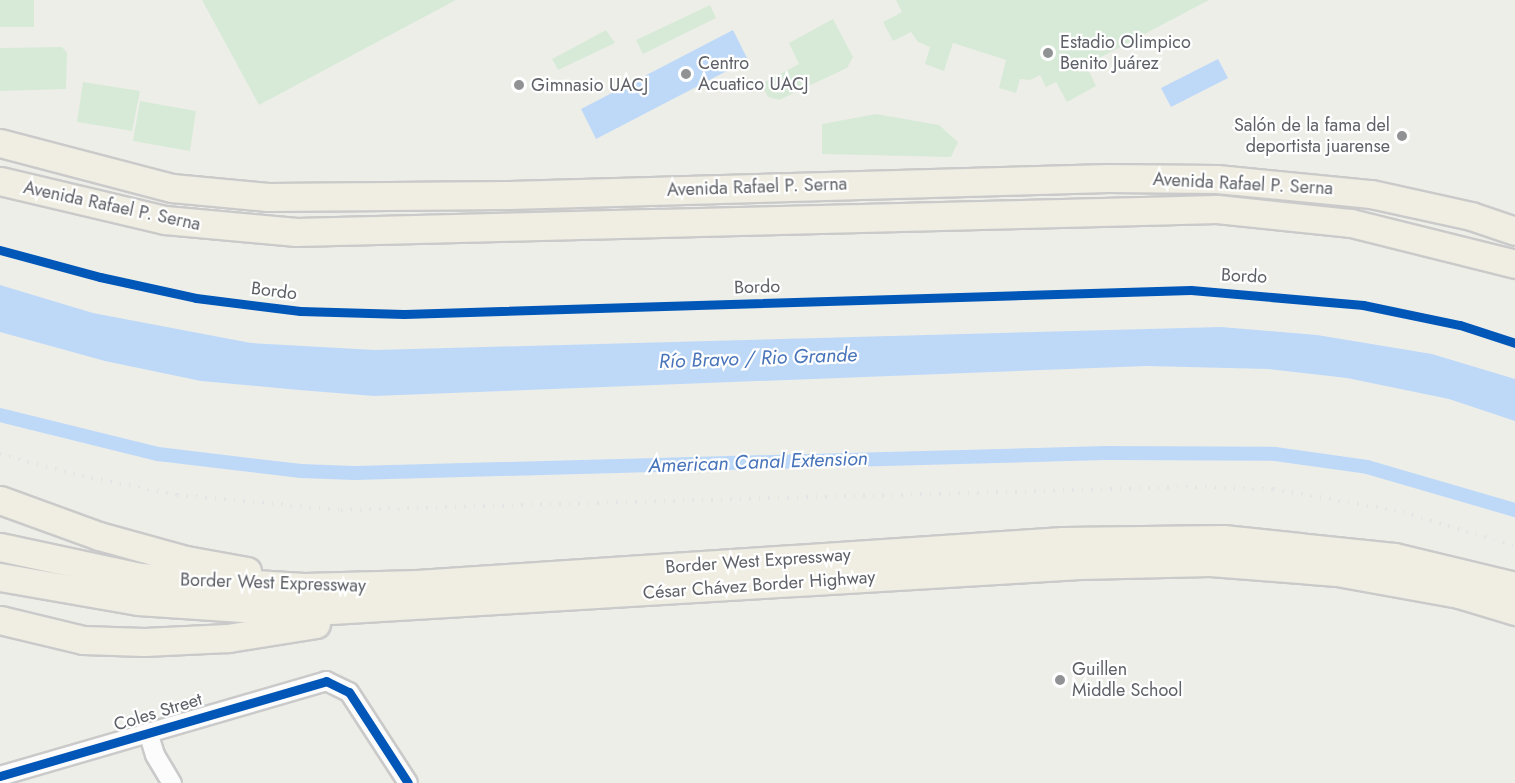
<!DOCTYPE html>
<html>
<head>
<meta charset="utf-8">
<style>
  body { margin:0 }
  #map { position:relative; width:1515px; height:783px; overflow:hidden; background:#eeeee9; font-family:Jost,sans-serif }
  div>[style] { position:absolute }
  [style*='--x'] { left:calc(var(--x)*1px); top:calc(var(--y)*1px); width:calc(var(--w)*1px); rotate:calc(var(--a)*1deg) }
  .green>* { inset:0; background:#d7ead7 }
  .water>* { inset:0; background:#bed9f8 }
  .canal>* { height:14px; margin:-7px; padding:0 7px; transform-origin:7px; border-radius:7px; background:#bed9f8 }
  .roads { filter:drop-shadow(2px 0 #cacaca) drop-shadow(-2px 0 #cacaca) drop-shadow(0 2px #cacaca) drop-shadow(0 -2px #cacaca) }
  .minor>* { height:18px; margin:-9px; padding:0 9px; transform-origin:9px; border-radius:9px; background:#fcfcfc }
  .highway>* { height:27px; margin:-13.5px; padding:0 13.5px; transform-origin:13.5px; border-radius:13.5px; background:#f0eee2 }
  .rail>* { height:4px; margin-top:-2px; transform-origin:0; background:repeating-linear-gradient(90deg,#e4e5e4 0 1.5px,transparent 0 9.5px) }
  .cycleway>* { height:9px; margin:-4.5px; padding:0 4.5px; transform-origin:4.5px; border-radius:4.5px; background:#0057b8 }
  .dots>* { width:16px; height:16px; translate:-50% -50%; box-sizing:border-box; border:3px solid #fff; border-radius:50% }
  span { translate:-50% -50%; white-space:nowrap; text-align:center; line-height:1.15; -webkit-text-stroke:4.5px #fff; paint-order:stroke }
  .poi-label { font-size:18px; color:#5e6167 }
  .left { translate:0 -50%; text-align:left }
  .right { translate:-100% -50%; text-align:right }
  .street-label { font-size:18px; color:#5e6167 }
  .water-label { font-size:20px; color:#4874ba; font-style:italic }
</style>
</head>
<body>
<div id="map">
  <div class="green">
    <div style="clip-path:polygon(0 0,34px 0,34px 27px,0 27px)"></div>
    <div style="clip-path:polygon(202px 0,456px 0,259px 105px)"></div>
    <div style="clip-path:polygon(896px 0,1209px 0,1086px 65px,1096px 86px,1067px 102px,1056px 82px,1046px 87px,1040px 75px,1030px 80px,1020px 79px,1016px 93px,999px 88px,1006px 60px,953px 43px,944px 71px,925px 64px,930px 47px,918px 42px,911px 32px,893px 41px,883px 22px,902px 12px)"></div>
    <div style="clip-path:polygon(710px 5px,716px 18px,643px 54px,636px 40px)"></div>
    <div style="clip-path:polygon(833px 19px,853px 57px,847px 68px,779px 100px,768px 97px,761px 84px,799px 64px,789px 43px)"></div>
    <div style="clip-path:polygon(606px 30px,615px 43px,558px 70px,552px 59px)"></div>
    <div style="clip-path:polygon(62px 47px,67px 53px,66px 89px,0 91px,0 48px)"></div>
    <div style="clip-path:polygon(83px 82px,140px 91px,132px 131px,77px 122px)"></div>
    <div style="clip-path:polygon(140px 101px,196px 111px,190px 151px,133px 141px)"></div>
    <div style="clip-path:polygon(876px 114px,939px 125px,958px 142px,951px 157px,822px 154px,822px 124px)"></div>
  </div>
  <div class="water">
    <div style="clip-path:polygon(733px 30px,748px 60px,596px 139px,581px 109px)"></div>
    <div style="clip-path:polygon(1218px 59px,1228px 78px,1171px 107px,1161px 88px)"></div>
    <div style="clip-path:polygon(0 285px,93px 313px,251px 343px,375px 350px,1221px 327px,1317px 335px,1432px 354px,1515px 379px,1515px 421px,1449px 399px,1347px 378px,1268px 369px,1147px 366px,374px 396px,299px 390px,201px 381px,105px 361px,0 332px)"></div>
  </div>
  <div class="canal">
    <div style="--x:0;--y:415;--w:163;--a:13.9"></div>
    <div style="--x:158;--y:454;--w:144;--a:6.8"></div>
    <div style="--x:301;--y:471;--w:53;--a:2.2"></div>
    <div style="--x:354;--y:473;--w:752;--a:-1.52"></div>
    <div style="--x:1106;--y:453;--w:169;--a:0.3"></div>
    <div style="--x:1275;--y:454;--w:93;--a:8"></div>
    <div style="--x:1367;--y:467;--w:154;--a:16.2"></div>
  </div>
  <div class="roads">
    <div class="minor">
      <div style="--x:148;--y:732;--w:24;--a:73"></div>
      <div style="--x:155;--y:755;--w:33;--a:59"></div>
      <div style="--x:0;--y:776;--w:340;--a:-16.2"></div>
      <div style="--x:326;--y:681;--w:25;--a:26"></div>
      <div style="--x:349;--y:692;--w:108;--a:57"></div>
    </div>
    <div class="highway">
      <div style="--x:0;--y:143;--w:178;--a:14.7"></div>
      <div style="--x:172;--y:188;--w:96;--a:5.4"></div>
      <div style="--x:268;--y:197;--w:241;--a:-0.5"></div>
      <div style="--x:509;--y:195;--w:599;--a:-1.63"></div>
      <div style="--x:1108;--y:178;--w:109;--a:0.5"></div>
      <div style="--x:1217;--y:179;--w:155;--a:5.6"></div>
      <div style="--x:1371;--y:194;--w:102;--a:12.4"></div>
      <div style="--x:1471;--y:216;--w:46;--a:18.8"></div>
      <div style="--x:0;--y:181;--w:170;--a:13.3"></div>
      <div style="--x:165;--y:220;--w:132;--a:5.2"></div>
      <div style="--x:296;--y:232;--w:921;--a:-1.43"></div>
      <div style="--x:1217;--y:209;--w:135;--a:6"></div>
      <div style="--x:1351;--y:223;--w:169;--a:14"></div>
      <div style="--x:0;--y:500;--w:105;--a:20"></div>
      <div style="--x:99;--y:536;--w:90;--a:15.4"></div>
      <div style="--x:186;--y:560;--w:62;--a:10.2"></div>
      <div style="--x:0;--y:547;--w:143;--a:12.1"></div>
      <div style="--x:140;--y:577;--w:164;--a:3.5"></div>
      <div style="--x:304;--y:587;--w:113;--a:-1.5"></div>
      <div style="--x:417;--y:584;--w:647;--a:-3.81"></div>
      <div style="--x:1063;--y:541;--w:160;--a:-0.7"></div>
      <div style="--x:1223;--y:539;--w:172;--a:6"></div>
      <div style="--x:1394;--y:557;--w:124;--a:13.5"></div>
      <div style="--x:0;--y:577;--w:140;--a:9.9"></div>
      <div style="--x:138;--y:601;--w:160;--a:3.9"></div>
      <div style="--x:298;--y:612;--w:783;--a:-3.44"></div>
      <div style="--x:1080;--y:565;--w:130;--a:-1.3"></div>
      <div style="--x:1210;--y:562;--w:127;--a:4.5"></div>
      <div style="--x:1337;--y:572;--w:124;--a:10.2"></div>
      <div style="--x:1459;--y:594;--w:59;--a:16.9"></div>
      <div style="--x:0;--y:620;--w:85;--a:13.5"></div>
      <div style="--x:83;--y:640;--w:61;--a:1.9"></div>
      <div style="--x:144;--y:642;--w:84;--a:-2.7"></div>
      <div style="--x:228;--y:638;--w:89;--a:-9"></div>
    </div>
  </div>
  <div class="rail">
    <div style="--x:0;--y:454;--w:76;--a:15.3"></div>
    <div style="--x:73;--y:474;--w:106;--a:11.4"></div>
    <div style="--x:177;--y:495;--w:165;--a:5.2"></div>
    <div style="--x:341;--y:510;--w:845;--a:-1.56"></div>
    <div style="--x:1186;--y:487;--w:87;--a:1.3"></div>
    <div style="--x:1273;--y:489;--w:132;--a:10"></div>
    <div style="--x:1403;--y:512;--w:117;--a:16.9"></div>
  </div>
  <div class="cycleway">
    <div style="--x:0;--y:250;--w:104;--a:15.1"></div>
    <div style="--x:100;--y:277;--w:98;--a:12.3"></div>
    <div style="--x:196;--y:298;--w:105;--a:7.1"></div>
    <div style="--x:300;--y:311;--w:104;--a:1.7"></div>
    <div style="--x:404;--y:314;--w:787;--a:-1.75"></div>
    <div style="--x:1191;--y:290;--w:173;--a:5"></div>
    <div style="--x:1363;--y:305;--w:99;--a:11.7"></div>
    <div style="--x:1460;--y:325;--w:58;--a:18.1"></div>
    <div style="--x:0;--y:776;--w:340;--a:-16.2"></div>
    <div style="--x:326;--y:681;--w:25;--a:26"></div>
    <div style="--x:349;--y:692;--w:108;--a:57"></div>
  </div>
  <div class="dots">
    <div style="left:1048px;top:53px;background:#909294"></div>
    <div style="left:686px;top:74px;background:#909294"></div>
    <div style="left:519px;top:85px;background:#909294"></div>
    <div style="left:1402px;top:136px;background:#909294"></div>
    <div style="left:1060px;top:680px;background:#909294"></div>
  </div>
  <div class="poi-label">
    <span class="left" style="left:1060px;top:53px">Estadio Olimpico<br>Benito Juárez</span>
    <span class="left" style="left:698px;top:74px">Centro<br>Acuatico UACJ</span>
    <span class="left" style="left:531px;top:85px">Gimnasio UACJ</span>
    <span class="right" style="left:1390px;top:136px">Salón de la fama del<br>deportista juarense</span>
    <span class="left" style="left:1072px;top:680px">Guillen<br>Middle School</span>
  </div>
  <div class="street-label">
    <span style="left:1243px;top:184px;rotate:3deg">Avenida Rafael P. Serna</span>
    <span style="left:757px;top:187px;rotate:-2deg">Avenida Rafael P. Serna</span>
    <span style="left:112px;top:206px;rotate:12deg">Avenida Rafael P. Serna</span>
    <span style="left:1244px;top:276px;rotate:3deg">Bordo</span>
    <span style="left:757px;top:287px;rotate:-2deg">Bordo</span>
    <span style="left:274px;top:291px;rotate:7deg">Bordo</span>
    <span style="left:758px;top:561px;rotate:-4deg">Border West Expressway</span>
    <span style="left:273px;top:583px;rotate:2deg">Border West Expressway</span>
    <span style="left:759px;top:585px;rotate:-4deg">César Chávez Border Highway</span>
    <span style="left:158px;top:712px;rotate:-17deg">Coles Street</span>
  </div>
  <div class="water-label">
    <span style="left:758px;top:358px;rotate:-2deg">Río Bravo / Rio Grande</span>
    <span style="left:758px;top:462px;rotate:-2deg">American Canal Extension</span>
  </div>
</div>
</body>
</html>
